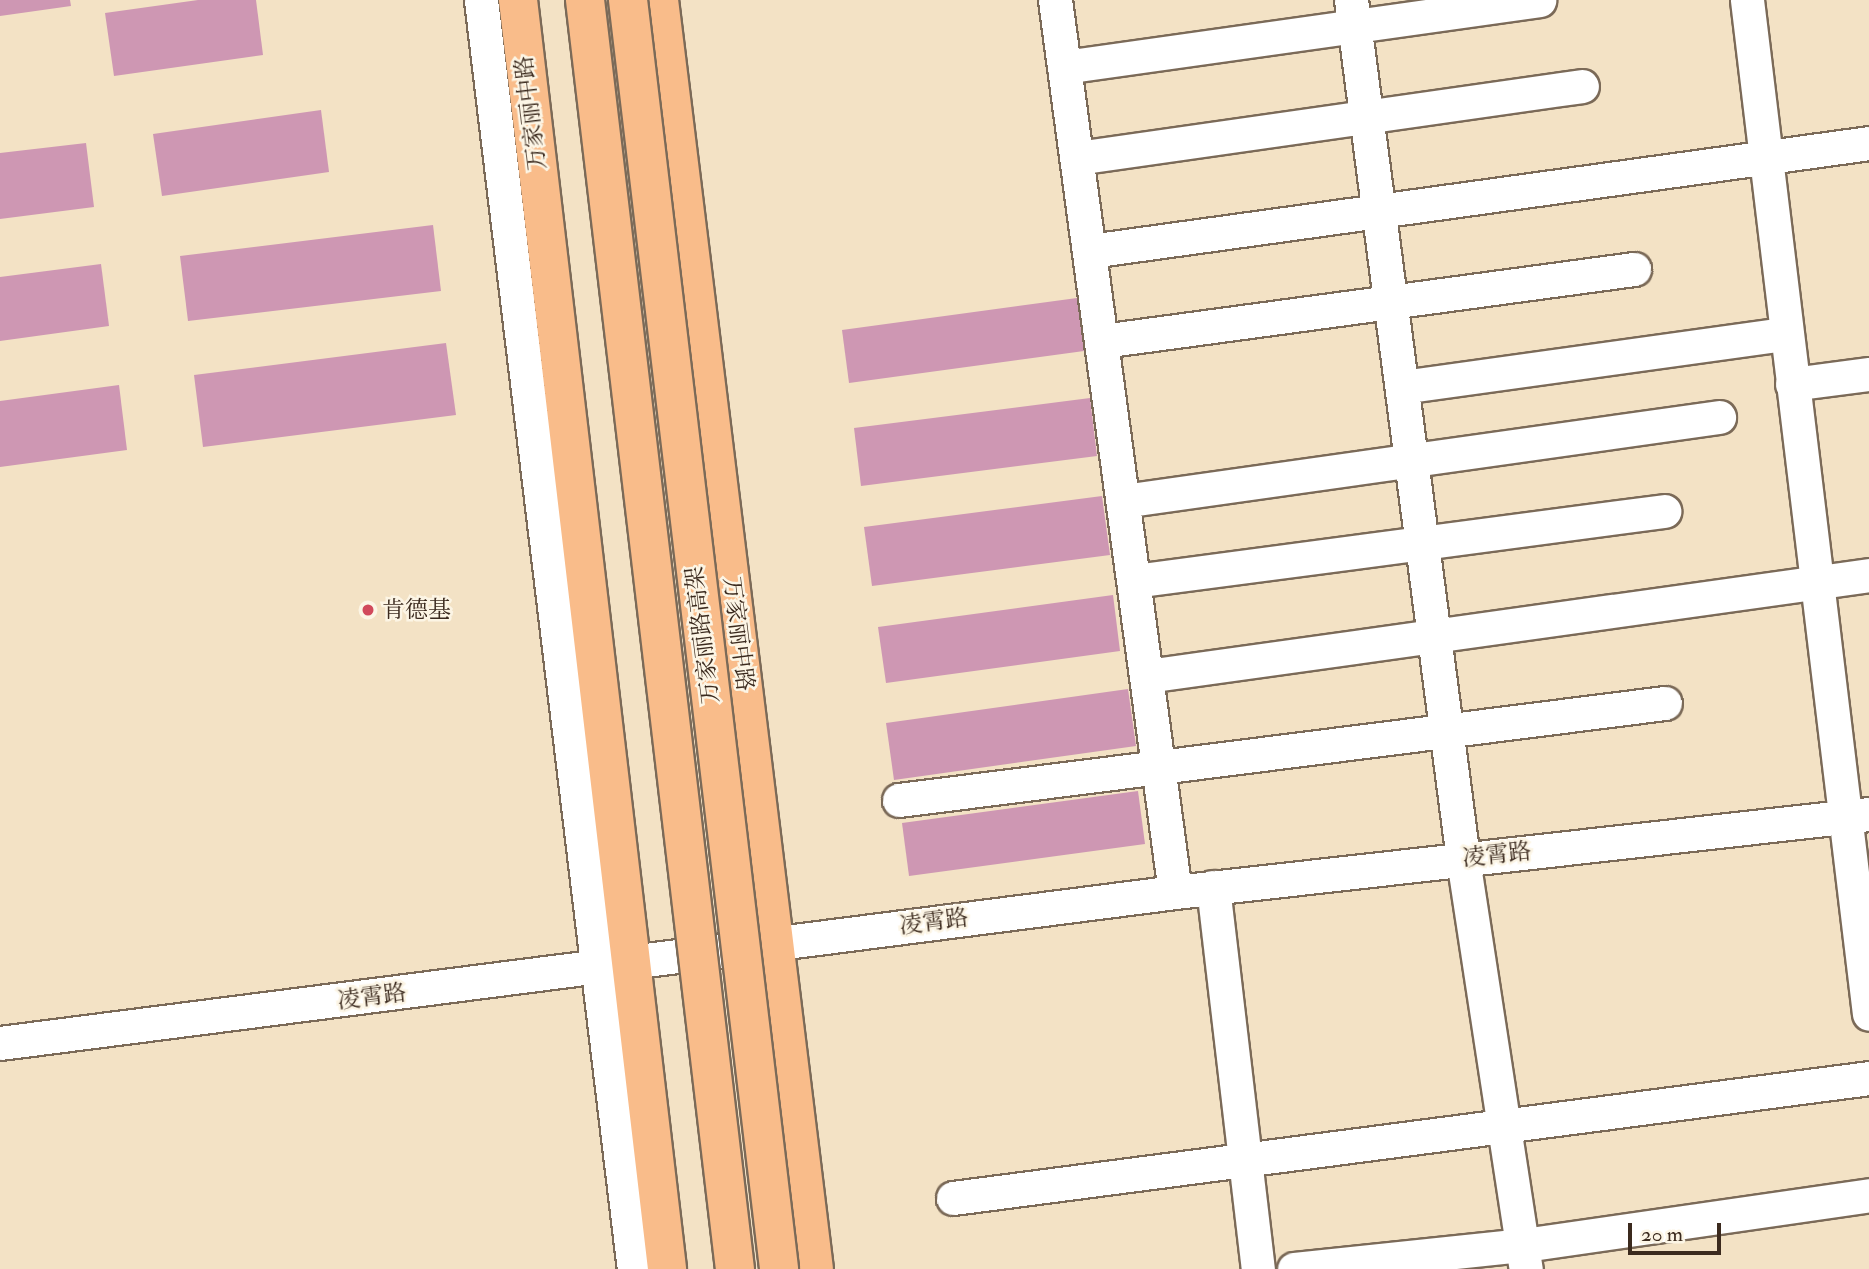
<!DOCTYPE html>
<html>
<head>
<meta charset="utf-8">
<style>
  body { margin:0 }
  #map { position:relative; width:1869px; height:1269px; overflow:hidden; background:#f3e2c5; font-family:"IM FELL Double Pica","Noto Serif SC",serif }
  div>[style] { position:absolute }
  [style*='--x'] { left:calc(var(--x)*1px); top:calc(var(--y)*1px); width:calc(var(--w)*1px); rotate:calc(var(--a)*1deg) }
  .building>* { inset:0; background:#ce97b3 }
  .roads { filter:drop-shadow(2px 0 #7b6a58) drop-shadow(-2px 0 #7b6a58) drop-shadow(0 2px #7b6a58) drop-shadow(0 -2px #7b6a58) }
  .minor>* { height:33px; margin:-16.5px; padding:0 16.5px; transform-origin:16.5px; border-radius:16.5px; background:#fff }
  .major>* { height:38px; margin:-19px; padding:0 19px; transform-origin:19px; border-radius:19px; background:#f9bc8a }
  .bridges { filter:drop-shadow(2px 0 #7b6a58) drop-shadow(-2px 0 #7b6a58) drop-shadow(0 2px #7b6a58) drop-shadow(0 -2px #7b6a58) }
  .highway-bridge>* { height:38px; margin:-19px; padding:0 19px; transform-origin:19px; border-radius:19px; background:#f9bc8a }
  .dots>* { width:19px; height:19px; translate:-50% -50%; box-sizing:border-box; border:4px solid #fcf5e5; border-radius:50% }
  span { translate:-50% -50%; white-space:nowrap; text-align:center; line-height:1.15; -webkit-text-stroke:5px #fcf5e5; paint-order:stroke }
  .street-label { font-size:23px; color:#3b2a1e }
  .poi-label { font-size:23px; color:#3b2a1e }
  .left { translate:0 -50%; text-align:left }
  .scale { position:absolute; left:1628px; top:1223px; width:93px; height:32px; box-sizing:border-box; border:4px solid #3b2a1e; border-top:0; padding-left:9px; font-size:21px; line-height:24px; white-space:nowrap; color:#3b2a1e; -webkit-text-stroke:5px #fcf5e5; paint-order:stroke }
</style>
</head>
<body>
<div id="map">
  <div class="building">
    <div style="clip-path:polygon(0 0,70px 0,71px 6px,0 16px)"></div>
    <div style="clip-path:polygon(198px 0,256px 0,263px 55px,114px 76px,105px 13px)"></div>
    <div style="clip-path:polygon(321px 110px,329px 172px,162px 196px,153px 134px)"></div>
    <div style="clip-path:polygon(86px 143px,94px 207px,0 219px,0 153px)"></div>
    <div style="clip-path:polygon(433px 225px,441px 291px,188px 321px,180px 256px)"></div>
    <div style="clip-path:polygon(101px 264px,109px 326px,0 341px,0 277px)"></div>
    <div style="clip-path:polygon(1077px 298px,1084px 351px,849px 383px,842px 330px)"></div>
    <div style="clip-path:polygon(446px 343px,456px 415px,203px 447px,194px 375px)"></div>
    <div style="clip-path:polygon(119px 385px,127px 450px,0 467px,0 401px)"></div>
    <div style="clip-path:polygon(1090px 398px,1097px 456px,861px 486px,854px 428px)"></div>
    <div style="clip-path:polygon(1102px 496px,1110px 555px,872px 586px,864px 527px)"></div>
    <div style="clip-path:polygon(1113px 595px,1120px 651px,886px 683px,878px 627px)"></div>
    <div style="clip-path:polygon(1128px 689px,1136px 746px,894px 780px,886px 723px)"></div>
    <div style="clip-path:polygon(1138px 791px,1145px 844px,909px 876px,902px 823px)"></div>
  </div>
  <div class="roads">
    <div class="minor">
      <div style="--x:481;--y:0;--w:1278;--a:83.13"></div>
      <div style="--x:1055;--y:0;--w:900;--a:82.34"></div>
      <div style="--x:1351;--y:0;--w:866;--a:82.57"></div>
      <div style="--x:1463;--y:859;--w:415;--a:81.3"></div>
      <div style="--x:1747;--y:0;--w:1021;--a:83.14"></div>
      <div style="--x:1064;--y:67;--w:480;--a:-8"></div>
      <div style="--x:1077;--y:158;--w:510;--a:-8.11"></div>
      <div style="--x:1090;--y:251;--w:786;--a:-7.89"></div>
      <div style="--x:1102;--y:341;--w:537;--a:-7.71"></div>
      <div style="--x:1792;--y:384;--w:78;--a:-7.4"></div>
      <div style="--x:1402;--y:387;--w:388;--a:-7.9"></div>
      <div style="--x:1123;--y:501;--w:602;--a:-8.02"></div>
      <div style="--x:1134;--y:581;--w:535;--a:-7.52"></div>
      <div style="--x:1147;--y:676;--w:729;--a:-7.96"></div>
      <div style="--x:899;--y:800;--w:772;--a:-7.22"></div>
      <div style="--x:1213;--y:887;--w:385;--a:83.3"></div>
      <div style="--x:0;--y:1043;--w:1185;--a:-7.32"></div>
      <div style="--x:1175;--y:892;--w:698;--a:-6.41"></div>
      <div style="--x:953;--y:1198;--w:924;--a:-7.46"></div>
      <div style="--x:1294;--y:1269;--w:231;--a:-6"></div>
      <div style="--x:1524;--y:1245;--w:349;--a:-8.2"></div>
    </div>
    <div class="major">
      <div style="--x:518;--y:0;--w:1278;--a:83.3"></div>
      <div style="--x:659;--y:0;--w:1278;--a:83.04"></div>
    </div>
  </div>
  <div class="bridges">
    <div class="highway-bridge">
      <div style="--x:585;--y:0;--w:1278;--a:83.26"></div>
      <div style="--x:628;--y:0;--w:1278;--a:83.21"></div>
    </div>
  </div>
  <div class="dots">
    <div style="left:368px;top:610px;background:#d1495b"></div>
  </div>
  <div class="street-label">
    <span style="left:531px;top:113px;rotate:-97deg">万家丽中路</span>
    <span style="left:738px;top:634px;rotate:83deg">万家丽中路</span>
    <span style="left:703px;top:635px;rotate:-97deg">万家丽路高架</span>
    <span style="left:1497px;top:855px;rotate:-6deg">凌霄路</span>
    <span style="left:934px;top:922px;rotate:-7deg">凌霄路</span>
    <span style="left:372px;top:997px;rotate:-7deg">凌霄路</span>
  </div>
  <div class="poi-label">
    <span class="left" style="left:382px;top:610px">肯德基</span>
  </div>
  <div class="scale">20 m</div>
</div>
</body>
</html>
